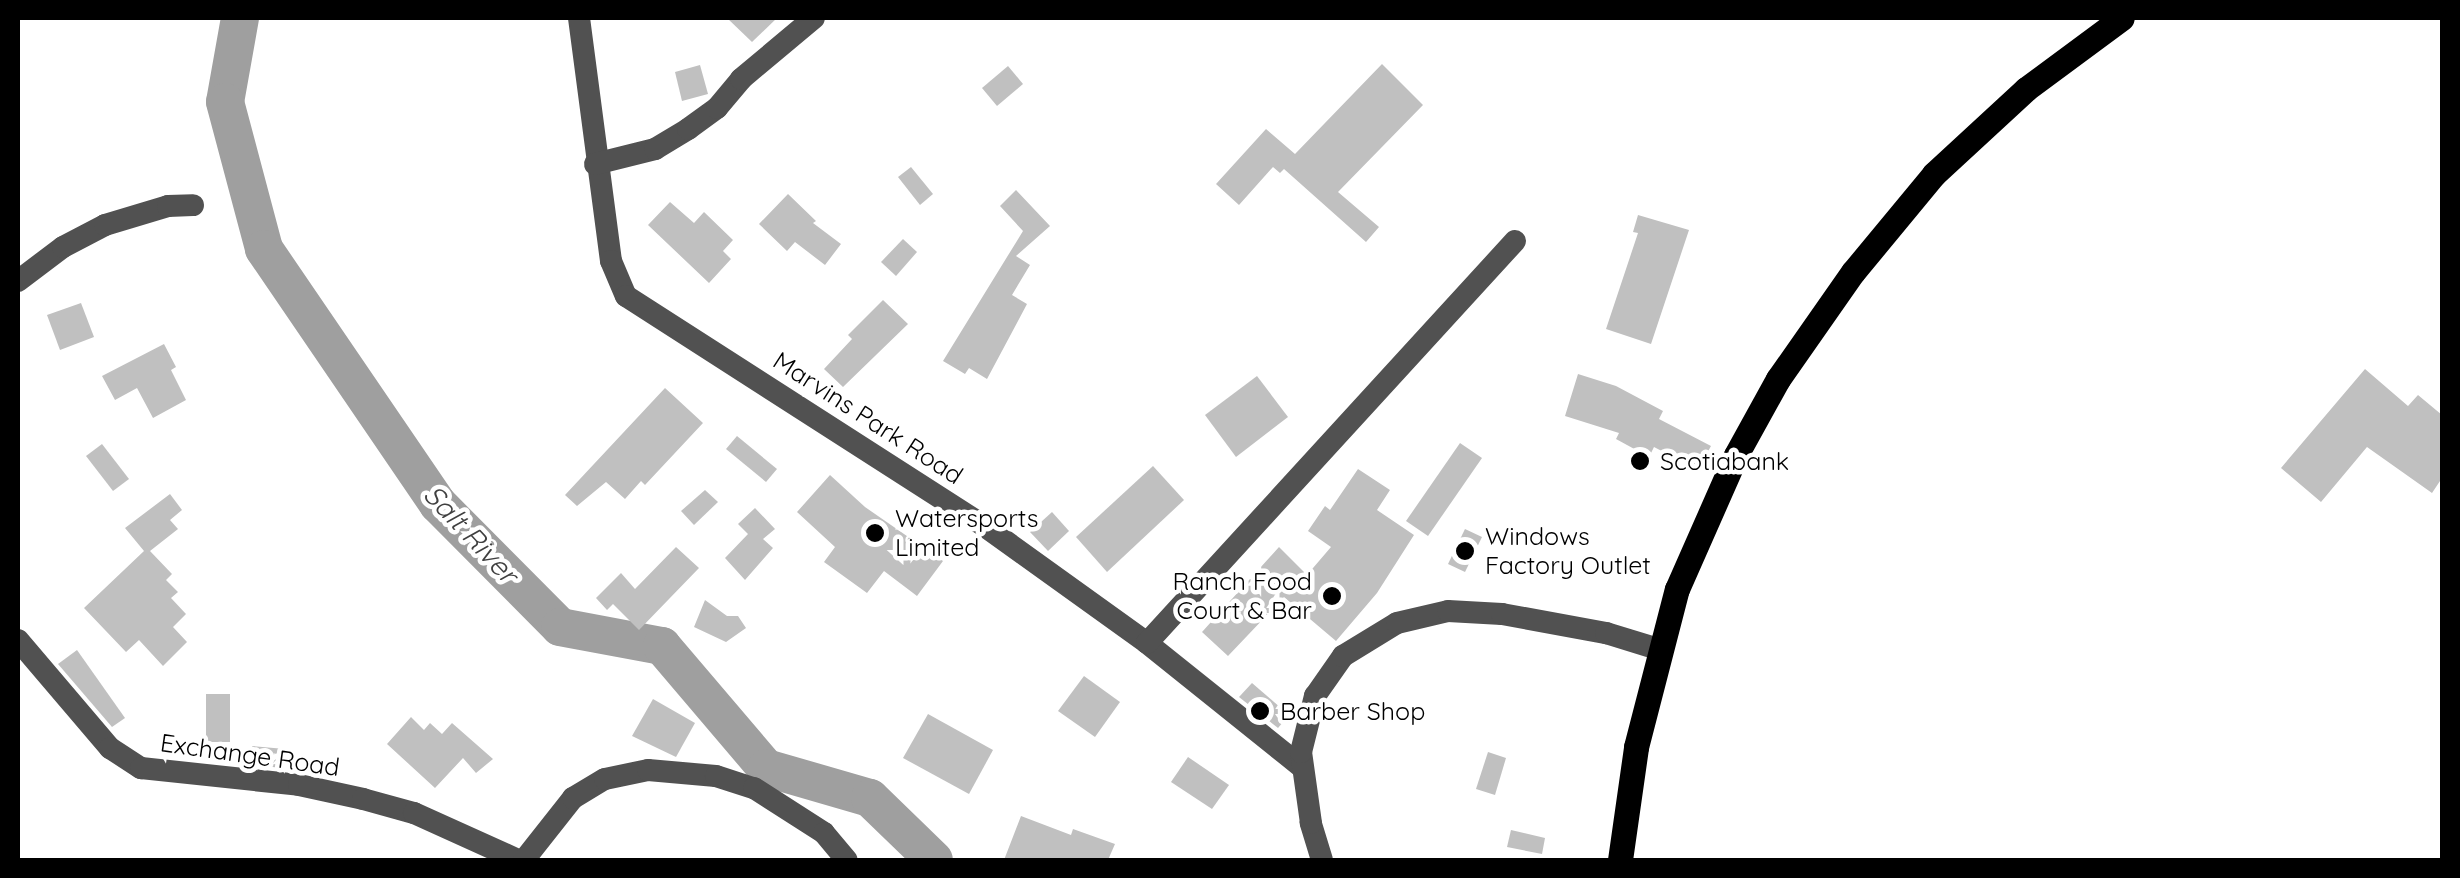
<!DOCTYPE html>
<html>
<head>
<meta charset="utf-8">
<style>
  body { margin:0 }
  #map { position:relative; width:2460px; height:878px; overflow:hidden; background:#fff; font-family:Quicksand,sans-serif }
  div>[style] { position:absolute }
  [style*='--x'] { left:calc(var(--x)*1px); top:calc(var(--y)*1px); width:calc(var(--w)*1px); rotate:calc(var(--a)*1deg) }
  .river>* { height:38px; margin:-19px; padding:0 19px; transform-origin:19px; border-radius:19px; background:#9f9f9f }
  .building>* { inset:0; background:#c0c0c0 }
  .minor>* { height:22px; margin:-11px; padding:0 11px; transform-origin:11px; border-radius:11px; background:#515151 }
  .major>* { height:25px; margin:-12.5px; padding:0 12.5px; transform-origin:12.5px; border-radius:12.5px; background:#000 }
  .dots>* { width:28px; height:28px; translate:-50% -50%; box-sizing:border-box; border:5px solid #fff; border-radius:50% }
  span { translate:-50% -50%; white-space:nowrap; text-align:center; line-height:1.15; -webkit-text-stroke:9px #fff; paint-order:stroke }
  .street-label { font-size:25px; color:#000 }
  .poi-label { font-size:25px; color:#000 }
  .left { translate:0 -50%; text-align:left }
  .right { translate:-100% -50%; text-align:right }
  .water-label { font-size:28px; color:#404040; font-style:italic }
  .frame { position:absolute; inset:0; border:20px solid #000; pointer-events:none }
</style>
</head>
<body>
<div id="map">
  <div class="river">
    <div style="--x:240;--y:18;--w:85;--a:100.1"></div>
    <div style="--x:225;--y:102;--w:152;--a:75.1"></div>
    <div style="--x:264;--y:249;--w:309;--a:55.7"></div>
    <div style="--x:438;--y:504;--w:173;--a:45.2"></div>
    <div style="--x:560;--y:627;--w:104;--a:10.6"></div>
    <div style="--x:662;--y:646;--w:160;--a:49.6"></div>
    <div style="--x:766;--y:768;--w:108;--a:16.1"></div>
    <div style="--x:870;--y:798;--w:89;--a:44.1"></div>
  </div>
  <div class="building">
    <div style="clip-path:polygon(727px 18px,777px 18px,752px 42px)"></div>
    <div style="clip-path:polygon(1382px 64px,1423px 105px,1338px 192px,1379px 227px,1366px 242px,1284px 169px,1280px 173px,1273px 167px,1239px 205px,1216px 184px,1266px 129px,1295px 154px)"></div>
    <div style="clip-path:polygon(700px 65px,708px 94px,682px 101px,675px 72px)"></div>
    <div style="clip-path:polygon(1008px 66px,1023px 84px,997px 106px,982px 88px)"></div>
    <div style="clip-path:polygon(911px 167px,933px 194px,920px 205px,898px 177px)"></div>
    <div style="clip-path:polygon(1016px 190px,1050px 226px,1016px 256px,1030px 265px,1012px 295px,1027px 304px,987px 379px,969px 368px,965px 374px,943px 361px,1023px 231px,1000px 206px)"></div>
    <div style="clip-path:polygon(788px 194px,816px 221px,813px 223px,841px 244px,825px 265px,795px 242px,787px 251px,759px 224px)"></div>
    <div style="clip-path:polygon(670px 202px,694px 223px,704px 212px,733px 240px,723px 251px,731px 259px,709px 283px,648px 225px)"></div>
    <div style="clip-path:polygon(1638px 215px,1689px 230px,1651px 344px,1606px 329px,1638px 233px,1633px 232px)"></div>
    <div style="clip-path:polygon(903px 239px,917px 252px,896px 276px,881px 262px)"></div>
    <div style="clip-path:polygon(883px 300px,908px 324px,843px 387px,824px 369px,852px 339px,848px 335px)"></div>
    <div style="clip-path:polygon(81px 303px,94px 337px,60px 350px,47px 315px)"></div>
    <div style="clip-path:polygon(164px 344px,176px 367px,171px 370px,186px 400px,153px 418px,137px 388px,115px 400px,102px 376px)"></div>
    <div style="clip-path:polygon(2365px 369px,2408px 406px,2418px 395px,2442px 415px,2442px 478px,2432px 493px,2367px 447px,2321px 502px,2281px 468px)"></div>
    <div style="clip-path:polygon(1578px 374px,1616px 386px,1663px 411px,1659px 419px,1711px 446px,1698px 470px,1654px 447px,1649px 457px,1616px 439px,1619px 433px,1565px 416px)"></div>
    <div style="clip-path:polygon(1257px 376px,1288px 417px,1236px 457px,1205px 415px)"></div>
    <div style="clip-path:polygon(665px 388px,703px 423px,645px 485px,641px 481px,625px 499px,606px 482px,577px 506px,565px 495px)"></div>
    <div style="clip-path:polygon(737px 436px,777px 469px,766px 482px,726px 449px)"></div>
    <div style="clip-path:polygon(1460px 443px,1482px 458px,1428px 536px,1406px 521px)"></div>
    <div style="clip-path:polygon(102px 444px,129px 479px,113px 491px,86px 456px)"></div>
    <div style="clip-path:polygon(1153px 466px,1184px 500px,1107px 572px,1076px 537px)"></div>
    <div style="clip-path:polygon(1358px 469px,1390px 490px,1377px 510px,1414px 535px,1377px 593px,1336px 641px,1284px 597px,1228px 656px,1202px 632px,1279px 547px,1307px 575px,1331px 547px,1308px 531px,1325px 506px,1330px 510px)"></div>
    <div style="clip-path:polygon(830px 475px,865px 507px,943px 561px,917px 596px,884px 571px,867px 593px,824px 562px,835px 547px,797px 512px)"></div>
    <div style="clip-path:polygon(705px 490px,718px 502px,694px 525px,681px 511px)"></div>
    <div style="clip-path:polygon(170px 494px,182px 510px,170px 520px,178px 529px,150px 551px,172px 574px,166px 580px,178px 592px,171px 598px,186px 614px,173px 627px,187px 642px,163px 666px,139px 640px,126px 652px,84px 608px,144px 551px,125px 528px)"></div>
    <div style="clip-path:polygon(755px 508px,775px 529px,763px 539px,773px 548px,745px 580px,725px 558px,748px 534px,738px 524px)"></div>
    <div style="clip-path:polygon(1052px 512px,1069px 531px,1048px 551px,1030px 532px)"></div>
    <div style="clip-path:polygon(1465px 529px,1482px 537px,1465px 572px,1448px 564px)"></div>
    <div style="clip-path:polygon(676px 547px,699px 568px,639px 630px,613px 604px,607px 610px,596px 598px,621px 573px,635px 589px)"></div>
    <div style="clip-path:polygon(705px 600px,727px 616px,738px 616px,746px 628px,726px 642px,694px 627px)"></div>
    <div style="clip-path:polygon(77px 650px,125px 718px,112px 727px,58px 664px)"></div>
    <div style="clip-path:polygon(1084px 676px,1120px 702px,1095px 737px,1058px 711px)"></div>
    <div style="clip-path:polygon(1252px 683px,1289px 715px,1278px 728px,1239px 697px)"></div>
    <div style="clip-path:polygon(206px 694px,230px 694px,230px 742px,206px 742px)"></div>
    <div style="clip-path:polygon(653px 699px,695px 723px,676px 757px,632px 736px)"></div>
    <div style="clip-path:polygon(928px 714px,993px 750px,969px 794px,903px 758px)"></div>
    <div style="clip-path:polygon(411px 717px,424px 730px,430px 723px,442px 734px,452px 723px,493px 759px,476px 773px,463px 758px,435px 788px,387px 744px)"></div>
    <div style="clip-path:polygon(252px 746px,285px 749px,283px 768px,251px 765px)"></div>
    <div style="clip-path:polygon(1488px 752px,1506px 758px,1495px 795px,1476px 789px)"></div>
    <div style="clip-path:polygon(1188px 757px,1229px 785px,1212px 809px,1171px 782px)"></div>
    <div style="clip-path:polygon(1021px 816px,1071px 835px,1073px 829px,1115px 844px,1108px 860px,1004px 860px)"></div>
    <div style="clip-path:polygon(1511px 830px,1545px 838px,1542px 854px,1507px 847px)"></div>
  </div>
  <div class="minor">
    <div style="--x:579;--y:18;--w:245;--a:82.5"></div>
    <div style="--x:611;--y:261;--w:38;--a:67"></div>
    <div style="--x:626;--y:296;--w:424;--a:32.7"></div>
    <div style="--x:983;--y:525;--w:202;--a:35.7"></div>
    <div style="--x:1147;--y:643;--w:198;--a:38.7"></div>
    <div style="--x:595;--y:164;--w:62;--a:-14"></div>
    <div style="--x:655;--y:149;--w:39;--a:-31"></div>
    <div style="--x:688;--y:129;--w:36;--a:-36"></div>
    <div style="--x:717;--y:108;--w:38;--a:-50"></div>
    <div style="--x:741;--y:79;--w:95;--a:-39.9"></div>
    <div style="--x:18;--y:281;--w:56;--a:-37.1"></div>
    <div style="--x:63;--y:247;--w:47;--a:-27.6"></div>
    <div style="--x:105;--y:225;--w:66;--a:-16.8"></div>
    <div style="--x:168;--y:206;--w:25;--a:-2"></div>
    <div style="--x:18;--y:640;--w:142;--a:49.6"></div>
    <div style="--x:110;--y:748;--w:37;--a:33"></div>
    <div style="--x:141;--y:768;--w:159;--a:6.1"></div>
    <div style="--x:299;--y:785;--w:66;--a:12.3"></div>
    <div style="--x:363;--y:799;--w:53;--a:15.4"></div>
    <div style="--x:414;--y:813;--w:114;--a:24.3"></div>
    <div style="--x:1147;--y:643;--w:545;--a:-47.53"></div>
    <div style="--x:524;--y:860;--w:79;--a:-51.7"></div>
    <div style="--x:573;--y:798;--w:37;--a:-31"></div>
    <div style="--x:605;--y:779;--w:44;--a:-11.8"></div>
    <div style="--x:648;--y:770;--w:68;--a:5"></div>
    <div style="--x:716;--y:776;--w:40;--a:18"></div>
    <div style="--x:754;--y:788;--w:83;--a:32.7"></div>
    <div style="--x:824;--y:833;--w:35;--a:50"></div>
    <div style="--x:1322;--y:860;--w:39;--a:-107"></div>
    <div style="--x:1311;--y:823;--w:72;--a:-98"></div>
    <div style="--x:1301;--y:752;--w:58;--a:-76"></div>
    <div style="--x:1315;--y:696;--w:49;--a:-55"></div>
    <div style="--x:1343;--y:656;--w:63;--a:-31.4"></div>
    <div style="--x:1397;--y:623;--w:52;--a:-13.2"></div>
    <div style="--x:1448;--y:611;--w:54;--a:3.2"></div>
    <div style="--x:1502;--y:614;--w:106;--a:10.4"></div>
    <div style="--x:1606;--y:633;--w:54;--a:17.1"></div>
  </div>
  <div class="major">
    <div style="--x:1620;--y:860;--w:114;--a:-81.9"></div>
    <div style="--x:1636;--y:747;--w:163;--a:-75.5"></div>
    <div style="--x:1677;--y:589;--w:146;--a:-66.2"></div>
    <div style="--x:1736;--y:455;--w:87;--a:-61.1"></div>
    <div style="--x:1778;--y:379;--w:131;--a:-55"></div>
    <div style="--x:1853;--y:272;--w:127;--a:-50.4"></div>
    <div style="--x:1934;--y:174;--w:125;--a:-42.7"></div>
    <div style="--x:2026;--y:89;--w:119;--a:-36.5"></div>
  </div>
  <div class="dots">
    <div style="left:1640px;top:461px;background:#000"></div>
    <div style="left:875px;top:533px;background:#000"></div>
    <div style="left:1465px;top:551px;background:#000"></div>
    <div style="left:1332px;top:596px;background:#000"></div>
    <div style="left:1260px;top:711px;background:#000"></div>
  </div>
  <div class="street-label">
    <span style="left:868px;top:418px;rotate:33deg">Marvins Park Road</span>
    <span style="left:250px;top:755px;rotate:8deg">Exchange Road</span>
  </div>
  <div class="poi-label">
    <span class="left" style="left:1660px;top:461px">Scotiabank</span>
    <span class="left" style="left:895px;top:533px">Watersports<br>Limited</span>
    <span class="left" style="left:1485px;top:551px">Windows<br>Factory Outlet</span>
    <span class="right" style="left:1312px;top:596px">Ranch Food<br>Court &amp; Bar</span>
    <span class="left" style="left:1280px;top:711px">Barber Shop</span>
  </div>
  <div class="water-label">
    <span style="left:471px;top:534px;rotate:47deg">Salt River</span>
  </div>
  <div class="frame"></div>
</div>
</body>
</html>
